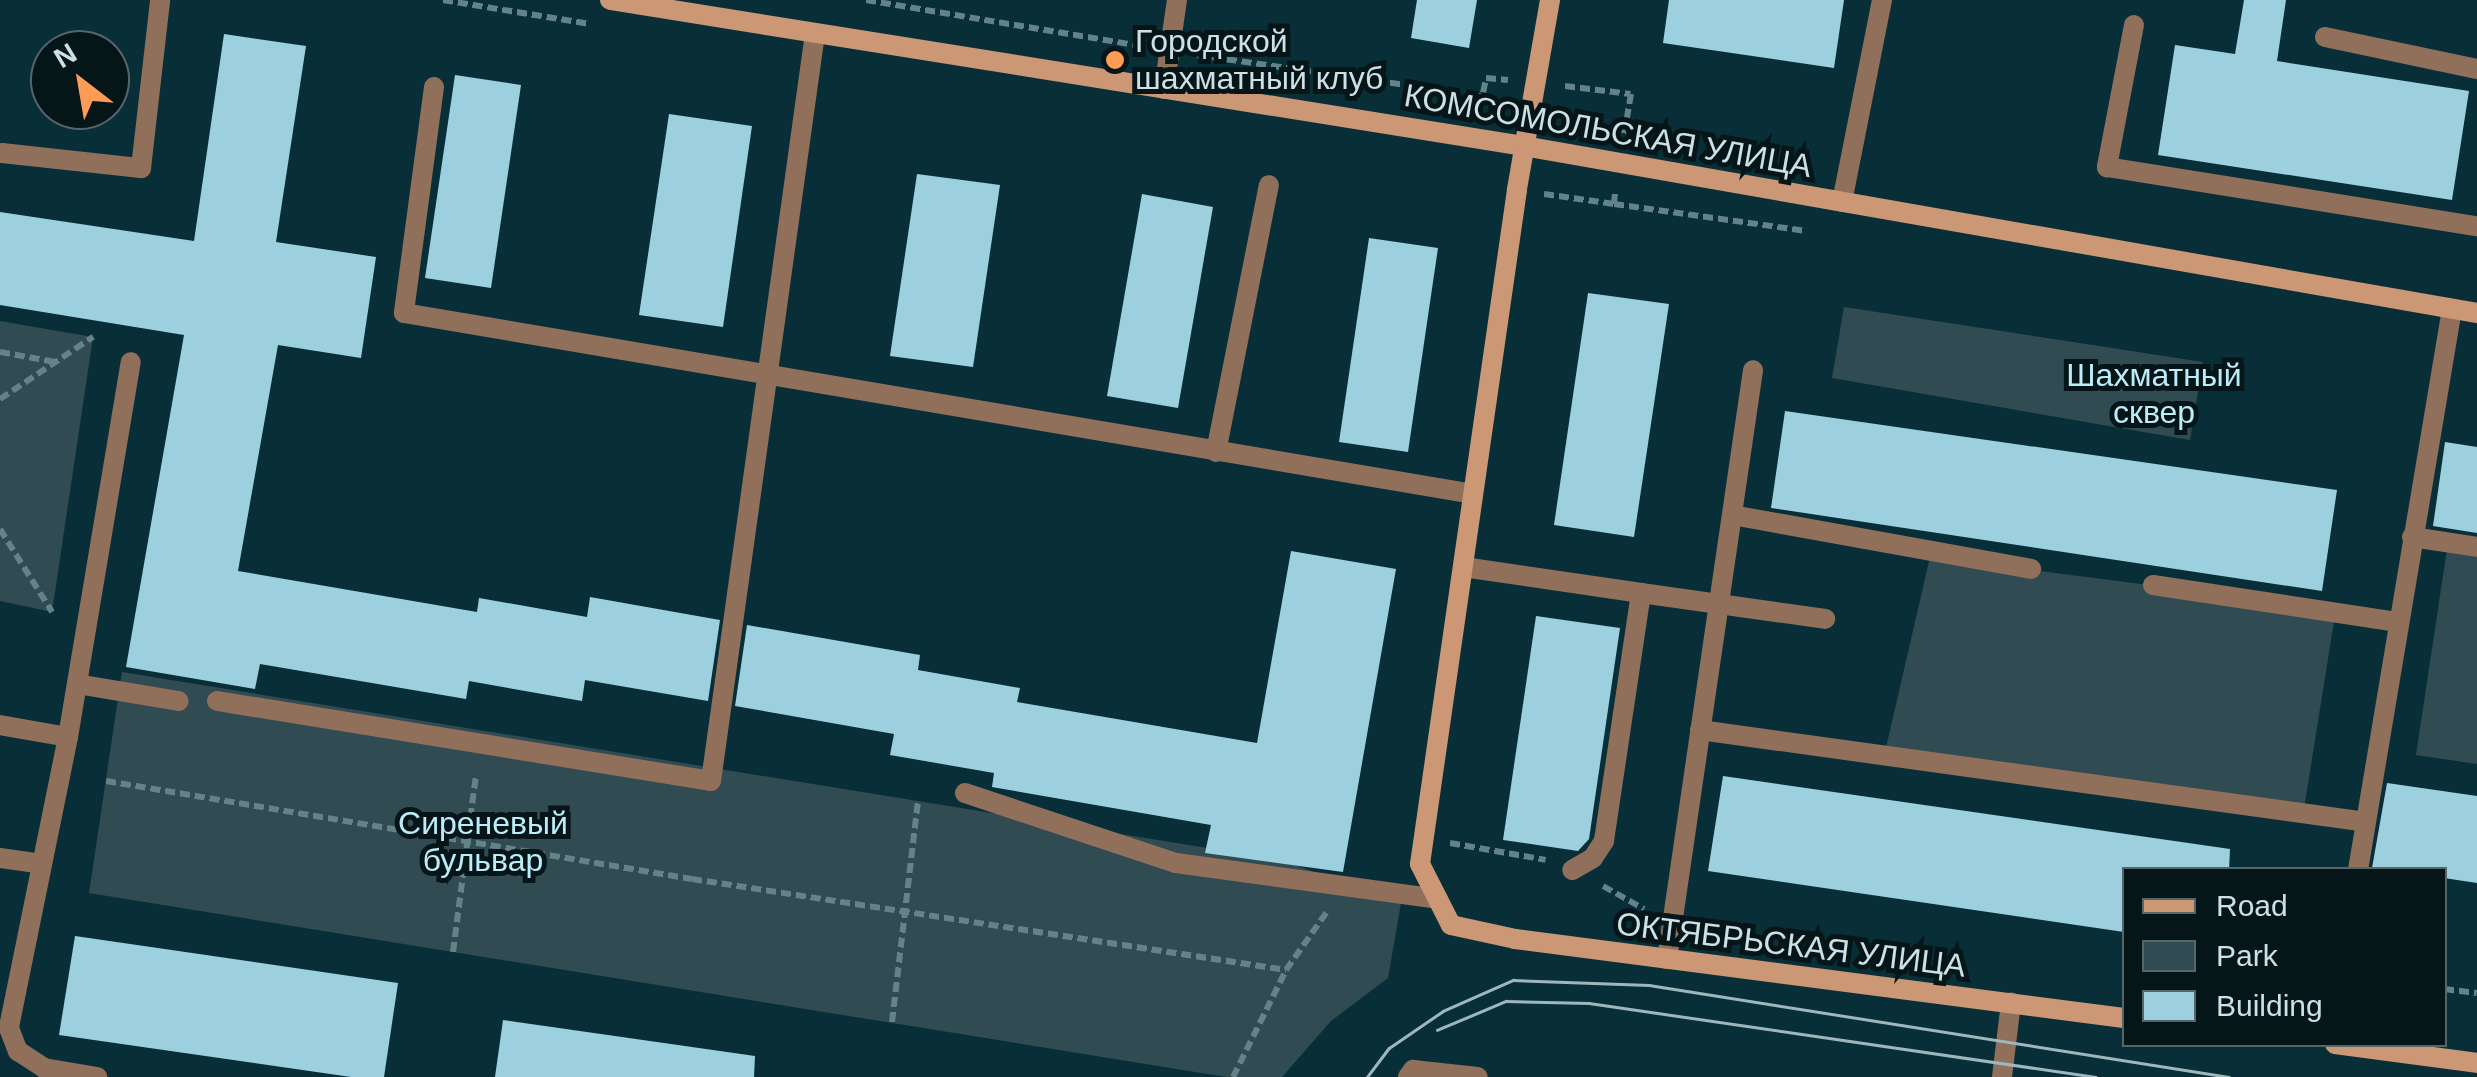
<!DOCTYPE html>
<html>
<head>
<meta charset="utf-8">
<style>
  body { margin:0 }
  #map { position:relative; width:2477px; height:1077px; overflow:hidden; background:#082f38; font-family:Helvetica,sans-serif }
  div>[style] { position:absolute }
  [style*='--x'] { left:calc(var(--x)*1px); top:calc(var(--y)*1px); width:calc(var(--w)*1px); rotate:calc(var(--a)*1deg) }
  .green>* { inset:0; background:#314b52 }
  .building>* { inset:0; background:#9dd0de }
  .path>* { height:6px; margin-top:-3px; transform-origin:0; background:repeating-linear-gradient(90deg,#648289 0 10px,transparent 0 15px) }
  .lane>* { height:20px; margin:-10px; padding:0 10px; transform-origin:10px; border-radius:10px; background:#91705b }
  .street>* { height:20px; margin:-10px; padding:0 10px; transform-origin:10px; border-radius:10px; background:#91705b }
  .secondary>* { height:20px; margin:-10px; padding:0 10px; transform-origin:10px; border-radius:10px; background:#cc9775 }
  .tram>* { height:2.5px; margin:-1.25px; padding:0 1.25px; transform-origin:1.25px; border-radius:1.25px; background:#9eb6bc }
  .dots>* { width:28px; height:28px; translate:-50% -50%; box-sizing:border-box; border:5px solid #061518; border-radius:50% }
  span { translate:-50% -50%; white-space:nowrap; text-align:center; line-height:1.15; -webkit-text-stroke:10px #061518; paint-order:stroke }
  .poi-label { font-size:32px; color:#cce0e5 }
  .left { translate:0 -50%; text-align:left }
  .street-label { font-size:32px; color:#cce0e5 }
  .park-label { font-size:32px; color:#bcecf9 }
  .legend { position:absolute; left:2122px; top:867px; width:325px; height:180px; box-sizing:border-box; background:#061518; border:2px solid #55666a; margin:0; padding:12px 18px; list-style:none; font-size:30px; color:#cce0e5 }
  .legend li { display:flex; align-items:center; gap:20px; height:50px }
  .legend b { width:50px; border:2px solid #55666a }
  .north { position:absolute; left:30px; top:30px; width:100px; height:100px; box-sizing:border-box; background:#061518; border:2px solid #55666a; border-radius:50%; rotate:329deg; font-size:28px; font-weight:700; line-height:40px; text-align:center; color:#cce0e5 }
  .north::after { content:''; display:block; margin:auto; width:35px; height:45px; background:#fe9c57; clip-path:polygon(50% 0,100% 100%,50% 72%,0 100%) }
</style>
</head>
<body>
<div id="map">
  <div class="green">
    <div style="clip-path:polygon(1844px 307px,2203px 362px,2190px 440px,1832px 378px)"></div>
    <div style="clip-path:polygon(0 321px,93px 337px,52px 612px,0 601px)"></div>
    <div style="clip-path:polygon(2447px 549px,2477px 554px,2477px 764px,2416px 755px)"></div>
    <div style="clip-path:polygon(1930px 557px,2336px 609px,2303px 815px,1885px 752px)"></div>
    <div style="clip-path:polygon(122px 672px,1281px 860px,1401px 903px,1388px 978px,1331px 1021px,1282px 1077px,1226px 1077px,89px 893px)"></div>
  </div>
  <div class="building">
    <div style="clip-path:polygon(1417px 0,1477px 0,1469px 48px,1411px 38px)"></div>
    <div style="clip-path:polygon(1669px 0,1844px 0,1834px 68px,1663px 43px)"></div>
    <div style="clip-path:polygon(2244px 0,2286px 0,2277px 61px,2469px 91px,2452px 200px,2158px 155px,2175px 45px,2235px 54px)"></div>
    <div style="clip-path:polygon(224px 34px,306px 46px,276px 242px,376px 257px,361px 358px,278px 345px,238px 571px,477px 612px,479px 598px,587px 617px,590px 597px,720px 620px,708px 701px,585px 680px,582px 701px,469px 681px,466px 699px,260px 664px,255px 689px,126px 667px,184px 335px,0 305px,0 212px,194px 241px)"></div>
    <div style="clip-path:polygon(455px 75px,521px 85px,491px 288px,425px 278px)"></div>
    <div style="clip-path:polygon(669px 114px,752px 126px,723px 327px,639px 315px)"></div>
    <div style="clip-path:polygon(917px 174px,1000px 185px,973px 367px,890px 356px)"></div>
    <div style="clip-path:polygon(1142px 194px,1213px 207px,1178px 408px,1107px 396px)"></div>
    <div style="clip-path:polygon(1369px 238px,1438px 248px,1408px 452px,1339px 442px)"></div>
    <div style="clip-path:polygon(1588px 293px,1669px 304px,1634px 537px,1554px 525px)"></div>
    <div style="clip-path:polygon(1785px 411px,2337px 490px,2322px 591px,1771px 508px)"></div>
    <div style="clip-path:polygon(2445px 442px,2477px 447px,2477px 533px,2433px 526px)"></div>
    <div style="clip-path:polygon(1291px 551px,1396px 569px,1343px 872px,1205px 853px,1211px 825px,992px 787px,994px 773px,890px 755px,894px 734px,735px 706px,747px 625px,920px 655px,918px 670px,1020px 688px,1017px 702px,1257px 743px)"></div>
    <div style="clip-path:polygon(1536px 616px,1620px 628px,1589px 839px,1578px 851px,1503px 840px)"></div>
    <div style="clip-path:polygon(1723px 776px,2230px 849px,2229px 870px,2124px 870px,2124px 932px,1708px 871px)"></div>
    <div style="clip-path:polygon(2387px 783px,2477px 796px,2477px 883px,2444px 878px,2444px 870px,2372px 868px)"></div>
    <div style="clip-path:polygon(75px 936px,398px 983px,384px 1077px,351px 1077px,59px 1035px)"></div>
    <div style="clip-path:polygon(503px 1020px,755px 1056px,754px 1077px,495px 1077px)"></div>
  </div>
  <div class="path">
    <div style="--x:443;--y:0;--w:149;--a:9.3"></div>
    <div style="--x:866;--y:0;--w:278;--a:9.5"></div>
    <div style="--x:1197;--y:55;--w:288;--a:8.2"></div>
    <div style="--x:1565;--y:86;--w:66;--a:6.9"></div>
    <div style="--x:1631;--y:94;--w:42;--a:99.7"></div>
    <div style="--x:1480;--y:107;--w:30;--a:-78"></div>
    <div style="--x:1486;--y:78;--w:22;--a:5"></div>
    <div style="--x:1544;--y:194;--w:71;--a:8.1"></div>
    <div style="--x:1614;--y:204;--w:12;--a:-85"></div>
    <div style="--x:1614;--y:204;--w:194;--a:8"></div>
    <div style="--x:0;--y:352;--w:56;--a:10.3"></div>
    <div style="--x:0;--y:399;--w:112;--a:-33.7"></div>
    <div style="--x:0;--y:529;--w:98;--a:57.9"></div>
    <div style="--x:106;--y:781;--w:594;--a:9.49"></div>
    <div style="--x:692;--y:879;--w:601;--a:8.71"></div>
    <div style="--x:1450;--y:843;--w:97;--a:10"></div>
    <div style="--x:1603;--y:886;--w:47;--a:29.3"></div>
    <div style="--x:453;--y:952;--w:178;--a:-82.6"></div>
    <div style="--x:2444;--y:989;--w:33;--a:7"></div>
    <div style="--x:892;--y:1022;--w:224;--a:-83.3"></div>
    <div style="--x:1233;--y:1077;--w:119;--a:-63.6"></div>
    <div style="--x:1286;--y:970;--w:70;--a:-54.9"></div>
  </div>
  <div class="lane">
    <div style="--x:2134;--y:25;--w:145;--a:100.8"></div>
    <div style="--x:2107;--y:167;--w:375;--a:9.1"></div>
    <div style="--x:2325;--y:37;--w:155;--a:11.9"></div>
    <div style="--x:434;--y:87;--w:228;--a:97.6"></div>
    <div style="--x:404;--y:313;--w:1084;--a:9.61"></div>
    <div style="--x:1164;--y:89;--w:90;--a:-81.7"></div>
    <div style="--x:2;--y:153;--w:140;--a:6.2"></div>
    <div style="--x:141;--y:168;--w:169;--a:-83.5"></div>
    <div style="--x:1842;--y:202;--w:206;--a:-78.8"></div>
    <div style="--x:1216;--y:452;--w:272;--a:-78.8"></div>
    <div style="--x:1732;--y:515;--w:304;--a:10.2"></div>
    <div style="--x:2412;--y:537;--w:66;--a:8.7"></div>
    <div style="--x:1463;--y:567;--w:180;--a:8.3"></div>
    <div style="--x:1641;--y:593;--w:251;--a:98.5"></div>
    <div style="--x:1604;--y:841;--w:20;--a:123"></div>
    <div style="--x:1593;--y:858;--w:24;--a:150"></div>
    <div style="--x:2153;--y:585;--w:248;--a:8.6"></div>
    <div style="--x:1641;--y:593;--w:186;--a:8"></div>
    <div style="--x:77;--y:684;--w:103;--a:9.5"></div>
    <div style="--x:217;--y:701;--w:500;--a:9.2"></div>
    <div style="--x:711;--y:781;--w:755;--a:-82.08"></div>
    <div style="--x:1700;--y:730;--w:672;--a:7.86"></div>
    <div style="--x:68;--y:737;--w:380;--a:-80.5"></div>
    <div style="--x:965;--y:793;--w:222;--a:18.4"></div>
    <div style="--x:1176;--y:863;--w:264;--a:7.8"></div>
    <div style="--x:2358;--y:870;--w:569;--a:-80.49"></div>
    <div style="--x:1667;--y:959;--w:595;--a:-81.69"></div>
    <div style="--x:1408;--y:1077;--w:9;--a:-54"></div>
    <div style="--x:1413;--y:1070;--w:65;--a:6.1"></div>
    <div style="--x:2002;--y:1077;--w:75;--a:-83.1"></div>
  </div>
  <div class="street">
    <div style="--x:0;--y:725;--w:69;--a:10"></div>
    <div style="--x:68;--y:737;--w:297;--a:101.5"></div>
    <div style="--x:9;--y:1028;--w:25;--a:69"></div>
    <div style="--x:18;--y:1051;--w:31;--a:33"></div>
    <div style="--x:44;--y:1068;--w:54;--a:9.6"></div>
    <div style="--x:0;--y:858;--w:42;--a:8.1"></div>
  </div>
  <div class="secondary">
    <div style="--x:610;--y:0;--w:926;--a:9.08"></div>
    <div style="--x:1524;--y:146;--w:968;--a:9.94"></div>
    <div style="--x:1550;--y:0;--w:193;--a:99.9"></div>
    <div style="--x:1517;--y:190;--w:681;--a:98.19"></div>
    <div style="--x:1420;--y:864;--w:68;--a:63.1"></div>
    <div style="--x:1451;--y:925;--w:66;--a:12.3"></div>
    <div style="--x:1515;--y:939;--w:614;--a:7.39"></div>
    <div style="--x:2335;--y:1044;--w:143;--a:7.6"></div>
  </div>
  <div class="tram">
    <div style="--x:1437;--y:1030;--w:75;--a:-22.8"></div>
    <div style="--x:1506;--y:1001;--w:83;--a:1.4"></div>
    <div style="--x:1589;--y:1003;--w:512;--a:8.3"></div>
    <div style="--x:1367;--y:1077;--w:36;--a:-53"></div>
    <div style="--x:1389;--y:1048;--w:65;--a:-34.4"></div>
    <div style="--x:1443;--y:1011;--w:77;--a:-23.9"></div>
    <div style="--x:1513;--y:980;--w:136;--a:2.1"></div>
    <div style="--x:1649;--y:985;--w:587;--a:9.01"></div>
  </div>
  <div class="dots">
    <div style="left:1115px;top:60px;background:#fe9c57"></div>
  </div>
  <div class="poi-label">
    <span class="left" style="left:1135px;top:60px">Городской<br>шахматный клуб</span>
  </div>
  <div class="street-label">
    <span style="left:1608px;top:131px;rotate:10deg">КОМСОМОЛЬСКАЯ УЛИЦА</span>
    <span style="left:1791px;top:945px;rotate:7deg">ОКТЯБРЬСКАЯ УЛИЦА</span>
  </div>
  <div class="park-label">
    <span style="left:2154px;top:394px">Шахматный<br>сквер</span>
    <span style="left:483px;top:842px">Сиреневый<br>бульвар</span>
  </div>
  <ul class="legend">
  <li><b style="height:12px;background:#cc9775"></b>Road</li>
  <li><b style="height:28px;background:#314b52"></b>Park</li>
  <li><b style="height:28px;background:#9dd0de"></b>Building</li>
  </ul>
  <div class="north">N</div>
</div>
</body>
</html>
